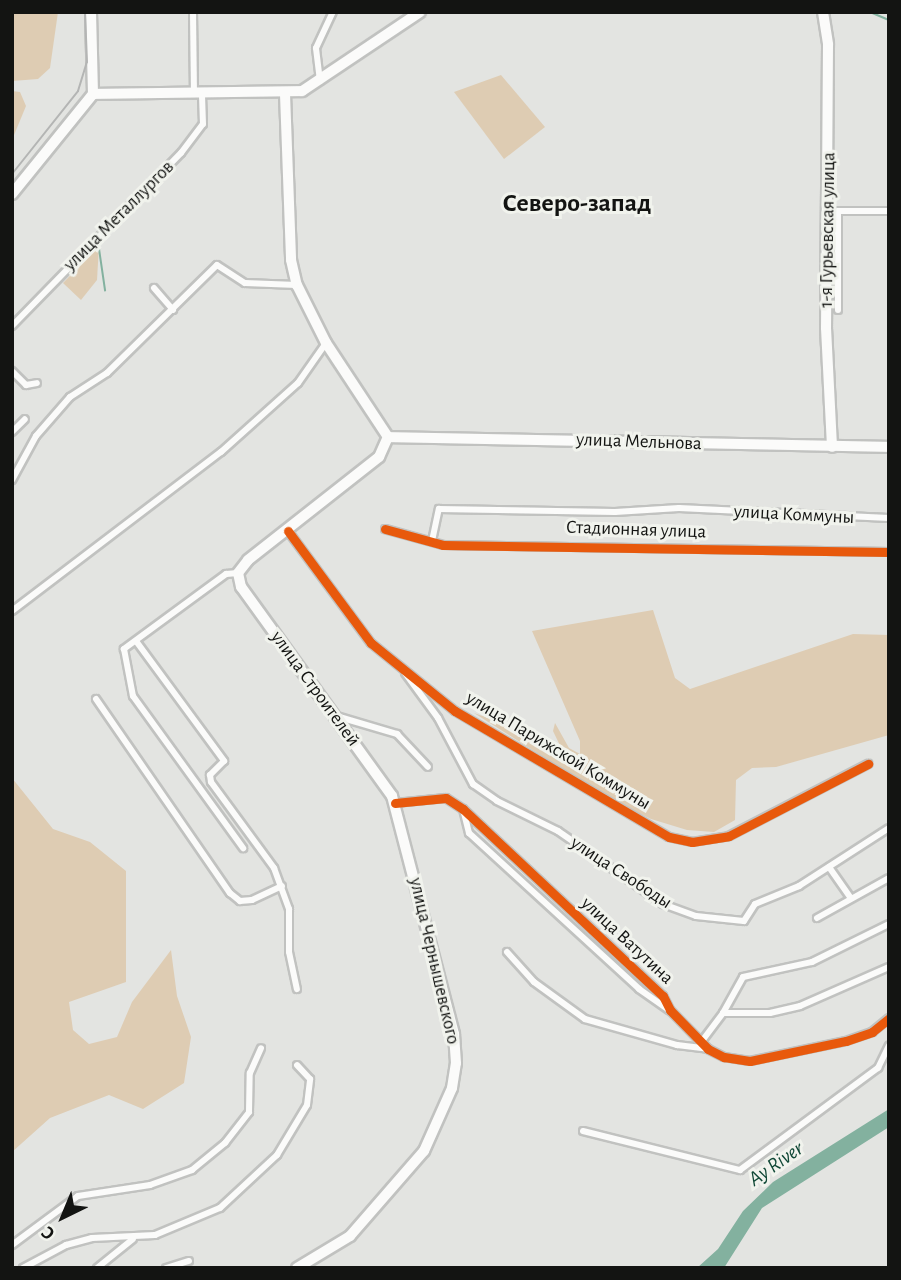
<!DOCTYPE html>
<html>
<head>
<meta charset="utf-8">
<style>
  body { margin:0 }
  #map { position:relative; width:901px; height:1280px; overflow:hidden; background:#e3e4e1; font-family:"Alegreya Sans",sans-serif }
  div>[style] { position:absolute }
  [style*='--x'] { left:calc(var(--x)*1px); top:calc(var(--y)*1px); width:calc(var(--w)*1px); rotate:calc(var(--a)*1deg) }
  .green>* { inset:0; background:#deccb3 }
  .water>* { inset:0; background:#83b19f }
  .stream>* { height:2px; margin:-1px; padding:0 1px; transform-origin:1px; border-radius:1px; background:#83b19f }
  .roads { filter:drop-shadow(2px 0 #c1c2c0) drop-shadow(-2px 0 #c1c2c0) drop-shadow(0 2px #c1c2c0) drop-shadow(0 -2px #c1c2c0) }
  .minor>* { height:6px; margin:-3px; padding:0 3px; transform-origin:3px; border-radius:3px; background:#fbfbfa }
  .secondary>* { height:10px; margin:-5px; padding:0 5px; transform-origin:5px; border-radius:5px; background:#fbfbfa }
  .tram>* { height:2px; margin:-1px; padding:0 1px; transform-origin:1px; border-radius:1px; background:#b4b5b4 }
  .cycleway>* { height:9px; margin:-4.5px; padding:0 4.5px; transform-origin:4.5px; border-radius:4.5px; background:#e8590c }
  span { translate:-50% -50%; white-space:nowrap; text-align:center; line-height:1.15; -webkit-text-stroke:6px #f1f3ed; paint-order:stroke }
  .street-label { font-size:19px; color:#131412 }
  .water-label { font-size:21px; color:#104836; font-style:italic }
  .district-label { font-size:26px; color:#131412; font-weight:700 }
  .frame { position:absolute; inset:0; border:14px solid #131412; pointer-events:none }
  .north { position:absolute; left:28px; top:1182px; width:70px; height:70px; -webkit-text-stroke:5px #f1f3ed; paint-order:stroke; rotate:223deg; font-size:19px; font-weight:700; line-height:28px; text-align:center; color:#131412 }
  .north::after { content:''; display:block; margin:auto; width:24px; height:32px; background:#131412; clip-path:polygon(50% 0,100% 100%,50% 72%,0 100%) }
</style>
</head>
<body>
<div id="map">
  <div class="green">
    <div style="clip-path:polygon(12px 12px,58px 12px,50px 68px,38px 79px,12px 81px)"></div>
    <div style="clip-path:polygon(501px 75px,545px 127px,504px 159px,454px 92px)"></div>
    <div style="clip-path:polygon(12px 91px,20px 92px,26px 106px,12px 140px)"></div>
    <div style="clip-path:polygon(99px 246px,97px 280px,81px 300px,63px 283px)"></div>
    <div style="clip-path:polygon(653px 610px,675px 678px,690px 689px,853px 634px,889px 635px,889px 735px,776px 767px,752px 768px,736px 780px,735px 820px,714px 832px,687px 830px,651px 819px,612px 800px,474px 713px,514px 727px,566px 758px,553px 731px,555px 723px,569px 748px,580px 754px,580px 741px,532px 631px)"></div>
    <div style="clip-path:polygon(12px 778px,53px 829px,90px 842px,126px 871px,126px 982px,69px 1002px,73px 1030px,89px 1044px,117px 1037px,132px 1002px,171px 950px,177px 996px,191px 1037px,184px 1083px,143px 1109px,109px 1095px,50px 1118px,12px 1152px)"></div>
  </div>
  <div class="water">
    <div style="clip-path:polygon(889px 1109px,889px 1127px,762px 1208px,724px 1268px,697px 1268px,718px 1249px,743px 1211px,773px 1182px)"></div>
  </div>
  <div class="stream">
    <div style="--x:870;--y:12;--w:21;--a:23"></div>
    <div style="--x:98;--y:242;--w:49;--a:81.7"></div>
  </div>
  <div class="roads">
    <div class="minor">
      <div style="--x:193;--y:12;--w:82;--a:89.3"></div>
      <div style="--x:320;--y:81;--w:33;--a:-97"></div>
      <div style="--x:316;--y:48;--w:40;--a:-65"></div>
      <div style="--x:154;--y:288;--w:29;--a:49"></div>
      <div style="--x:838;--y:310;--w:99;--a:-90"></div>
      <div style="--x:838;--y:211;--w:51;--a:0"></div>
      <div style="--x:12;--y:326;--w:242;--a:-45.7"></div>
      <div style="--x:181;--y:153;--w:36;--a:-53"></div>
      <div style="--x:203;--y:124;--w:29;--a:-92"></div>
      <div style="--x:12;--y:371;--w:20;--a:45"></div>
      <div style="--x:26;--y:385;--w:11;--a:-10"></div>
      <div style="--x:12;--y:432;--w:18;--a:-45"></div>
      <div style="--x:12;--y:480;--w:50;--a:-61.4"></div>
      <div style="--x:36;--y:436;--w:52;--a:-48.9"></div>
      <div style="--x:70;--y:397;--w:44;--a:-33"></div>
      <div style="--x:107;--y:373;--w:154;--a:-44.5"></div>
      <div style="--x:217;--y:265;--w:33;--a:33"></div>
      <div style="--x:245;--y:283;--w:52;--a:2.2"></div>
      <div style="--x:385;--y:529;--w:60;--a:15.4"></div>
      <div style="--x:443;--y:545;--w:446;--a:0.9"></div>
      <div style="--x:288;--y:531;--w:139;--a:53.5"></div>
      <div style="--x:371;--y:643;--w:108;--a:39"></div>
      <div style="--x:455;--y:711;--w:248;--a:30.5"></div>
      <div style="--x:669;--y:837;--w:24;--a:12"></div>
      <div style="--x:692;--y:842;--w:37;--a:-9"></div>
      <div style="--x:729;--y:836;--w:157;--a:-27.4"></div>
      <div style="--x:432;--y:541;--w:33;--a:-78"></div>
      <div style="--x:439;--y:509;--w:176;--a:1"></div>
      <div style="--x:615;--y:512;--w:64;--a:-3.6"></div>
      <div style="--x:679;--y:508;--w:210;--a:2.7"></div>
      <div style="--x:238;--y:573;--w:12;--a:175"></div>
      <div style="--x:226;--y:574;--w:127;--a:143.7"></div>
      <div style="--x:124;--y:649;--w:48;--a:79.2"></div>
      <div style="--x:133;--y:696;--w:188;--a:54.1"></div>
      <div style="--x:12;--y:611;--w:263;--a:-37.3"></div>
      <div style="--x:221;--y:452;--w:103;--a:-41.9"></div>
      <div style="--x:298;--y:383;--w:49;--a:-55"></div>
      <div style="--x:136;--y:641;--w:149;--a:53.7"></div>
      <div style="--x:224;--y:761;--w:20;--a:135"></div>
      <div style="--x:210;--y:775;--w:7;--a:82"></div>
      <div style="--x:211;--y:782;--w:107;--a:53.8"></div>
      <div style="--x:274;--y:868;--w:44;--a:69.9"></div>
      <div style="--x:289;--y:909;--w:43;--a:90"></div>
      <div style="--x:289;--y:952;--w:38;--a:78"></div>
      <div style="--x:405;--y:673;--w:56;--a:53.7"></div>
      <div style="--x:438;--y:718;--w:75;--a:62.1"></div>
      <div style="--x:473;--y:784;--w:29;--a:35"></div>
      <div style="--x:497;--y:801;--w:68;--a:26.2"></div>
      <div style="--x:558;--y:831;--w:128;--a:34.8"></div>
      <div style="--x:663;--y:904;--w:35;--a:20"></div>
      <div style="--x:696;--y:916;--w:48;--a:5.9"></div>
      <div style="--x:744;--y:921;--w:20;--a:-57"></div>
      <div style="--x:755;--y:904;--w:48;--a:-22.2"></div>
      <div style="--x:799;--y:886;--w:107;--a:-32.8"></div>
      <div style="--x:96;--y:699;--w:236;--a:55.4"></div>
      <div style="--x:230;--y:893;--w:13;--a:39"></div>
      <div style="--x:240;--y:901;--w:12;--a:-5"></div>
      <div style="--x:252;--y:900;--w:33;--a:-25"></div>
      <div style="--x:336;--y:716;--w:64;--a:16.4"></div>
      <div style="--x:397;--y:734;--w:45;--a:46.8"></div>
      <div style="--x:395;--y:803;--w:51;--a:-5.6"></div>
      <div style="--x:446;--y:798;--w:20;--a:33"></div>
      <div style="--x:463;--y:809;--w:274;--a:43.1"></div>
      <div style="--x:663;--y:996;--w:16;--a:63"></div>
      <div style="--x:670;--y:1010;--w:54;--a:45.7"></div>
      <div style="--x:708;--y:1049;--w:18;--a:27"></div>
      <div style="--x:724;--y:1057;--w:26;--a:9"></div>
      <div style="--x:750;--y:1061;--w:98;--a:-11.8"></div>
      <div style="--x:846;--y:1041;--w:28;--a:-19"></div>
      <div style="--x:872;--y:1032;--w:22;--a:-39"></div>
      <div style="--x:463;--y:809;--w:25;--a:76"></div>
      <div style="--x:469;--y:833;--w:231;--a:42.5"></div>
      <div style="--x:639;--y:989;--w:37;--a:35"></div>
      <div style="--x:829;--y:867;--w:37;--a:55"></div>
      <div style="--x:817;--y:918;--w:82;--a:-29.1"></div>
      <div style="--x:507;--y:952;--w:40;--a:48"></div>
      <div style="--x:534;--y:982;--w:63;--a:36"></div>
      <div style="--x:585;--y:1019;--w:96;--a:15.8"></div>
      <div style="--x:677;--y:1045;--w:31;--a:7"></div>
      <div style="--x:723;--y:1013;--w:41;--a:-60.9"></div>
      <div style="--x:743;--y:977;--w:71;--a:-12.3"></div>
      <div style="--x:812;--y:962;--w:86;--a:-26.3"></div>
      <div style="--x:702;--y:1041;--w:35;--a:-53"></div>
      <div style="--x:723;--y:1013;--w:47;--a:0"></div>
      <div style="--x:770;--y:1013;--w:31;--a:-13"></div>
      <div style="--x:800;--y:1006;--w:97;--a:-23.7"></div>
      <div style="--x:583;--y:1131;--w:162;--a:14"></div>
      <div style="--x:740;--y:1170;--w:172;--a:-36.5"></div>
      <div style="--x:878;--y:1068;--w:25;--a:-64"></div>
      <div style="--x:12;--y:1245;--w:82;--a:-36.6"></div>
      <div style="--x:78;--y:1196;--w:73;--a:-8.7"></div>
      <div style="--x:150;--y:1185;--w:45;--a:-19.7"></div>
      <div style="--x:192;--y:1170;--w:43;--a:-39.3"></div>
      <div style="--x:225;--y:1143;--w:39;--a:-52"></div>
      <div style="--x:249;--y:1112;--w:39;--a:-89"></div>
      <div style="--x:250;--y:1073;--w:27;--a:-66"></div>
      <div style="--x:23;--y:1268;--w:49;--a:-28.1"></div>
      <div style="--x:66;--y:1245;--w:27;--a:-15"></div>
      <div style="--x:92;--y:1238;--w:63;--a:-2.7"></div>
      <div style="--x:155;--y:1235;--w:70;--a:-22.6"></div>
      <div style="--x:220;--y:1208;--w:78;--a:-42.9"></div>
      <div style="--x:277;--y:1155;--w:58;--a:-59"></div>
      <div style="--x:307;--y:1105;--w:26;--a:-83"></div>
      <div style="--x:310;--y:1079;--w:19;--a:-133"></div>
      <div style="--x:97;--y:1268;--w:46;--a:-38.9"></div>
      <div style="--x:166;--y:1268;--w:24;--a:-17"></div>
    </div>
    <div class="secondary">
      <div style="--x:823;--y:12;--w:33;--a:81"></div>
      <div style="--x:828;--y:45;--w:283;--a:90.4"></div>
      <div style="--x:826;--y:328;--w:119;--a:87.1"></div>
      <div style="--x:93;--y:94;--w:209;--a:-0.8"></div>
      <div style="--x:302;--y:91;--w:142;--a:-33.8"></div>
      <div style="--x:285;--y:94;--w:166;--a:87.9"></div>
      <div style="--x:291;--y:260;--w:26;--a:77"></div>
      <div style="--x:297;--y:285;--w:65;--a:63.4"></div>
      <div style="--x:326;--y:343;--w:113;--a:56.6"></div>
      <div style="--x:12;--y:194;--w:129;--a:-51"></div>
      <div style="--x:93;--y:94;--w:82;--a:-91.4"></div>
      <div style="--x:388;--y:437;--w:501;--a:1.14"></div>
      <div style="--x:297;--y:1268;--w:62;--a:-31.1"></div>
      <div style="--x:350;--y:1236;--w:113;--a:-49"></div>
      <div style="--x:424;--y:1151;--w:69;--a:-66"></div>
      <div style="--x:452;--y:1088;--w:25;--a:-81"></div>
      <div style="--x:456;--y:1063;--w:29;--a:-94"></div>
      <div style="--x:454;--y:1034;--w:246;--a:-104.6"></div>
      <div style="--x:392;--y:796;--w:258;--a:-125.8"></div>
      <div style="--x:241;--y:587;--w:14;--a:-102"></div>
      <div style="--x:238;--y:573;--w:16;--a:-52"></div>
      <div style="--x:248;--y:560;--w:167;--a:-38.2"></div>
      <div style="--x:379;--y:457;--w:22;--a:-66"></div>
    </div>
  </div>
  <div class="tram">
    <div style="--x:12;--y:174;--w:106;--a:-51.5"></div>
    <div style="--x:78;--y:91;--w:30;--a:-73"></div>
    <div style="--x:87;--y:62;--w:50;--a:-92.3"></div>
  </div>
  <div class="cycleway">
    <div style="--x:385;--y:529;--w:60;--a:15.4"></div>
    <div style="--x:443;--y:545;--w:446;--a:0.9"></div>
    <div style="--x:288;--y:531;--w:139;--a:53.5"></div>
    <div style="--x:371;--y:643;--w:108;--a:39"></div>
    <div style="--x:455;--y:711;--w:248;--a:30.5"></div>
    <div style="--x:669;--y:837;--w:24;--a:12"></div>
    <div style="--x:692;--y:842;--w:37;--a:-9"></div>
    <div style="--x:729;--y:836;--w:157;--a:-27.4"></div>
    <div style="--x:395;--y:803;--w:51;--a:-5.6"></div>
    <div style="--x:446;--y:798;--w:20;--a:33"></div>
    <div style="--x:463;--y:809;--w:274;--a:43.1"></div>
    <div style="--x:663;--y:996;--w:16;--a:63"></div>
    <div style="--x:670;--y:1010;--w:54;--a:45.7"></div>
    <div style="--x:708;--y:1049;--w:18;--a:27"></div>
    <div style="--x:724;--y:1057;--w:26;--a:9"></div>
    <div style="--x:750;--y:1061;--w:98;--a:-11.8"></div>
    <div style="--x:846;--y:1041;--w:28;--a:-19"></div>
    <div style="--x:872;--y:1032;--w:22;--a:-39"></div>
  </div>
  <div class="street-label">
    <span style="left:119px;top:216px;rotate:-45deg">улица Металлургов</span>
    <span style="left:828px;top:230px;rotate:-89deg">1-я Гурьевская улица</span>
    <span style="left:639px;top:442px;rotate:2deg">улица Мельнова</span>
    <span style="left:794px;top:515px;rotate:3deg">улица Коммуны</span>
    <span style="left:636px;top:530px;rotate:2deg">Стадионная улица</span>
    <span style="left:315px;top:689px;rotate:54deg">улица Строителей</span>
    <span style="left:558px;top:751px;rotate:31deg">улица Парижской Коммуны</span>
    <span style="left:621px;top:873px;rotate:33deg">улица Свободы</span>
    <span style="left:627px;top:941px;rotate:43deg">улица Ватутина</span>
    <span style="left:434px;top:961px;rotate:77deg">улица Чернышевского</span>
  </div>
  <div class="water-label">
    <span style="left:776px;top:1164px;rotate:-35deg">Ay River</span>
  </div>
  <div class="district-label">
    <span style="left:577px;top:204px">Северо-запад</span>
  </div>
  <div class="frame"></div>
  <div class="north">С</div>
</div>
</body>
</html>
